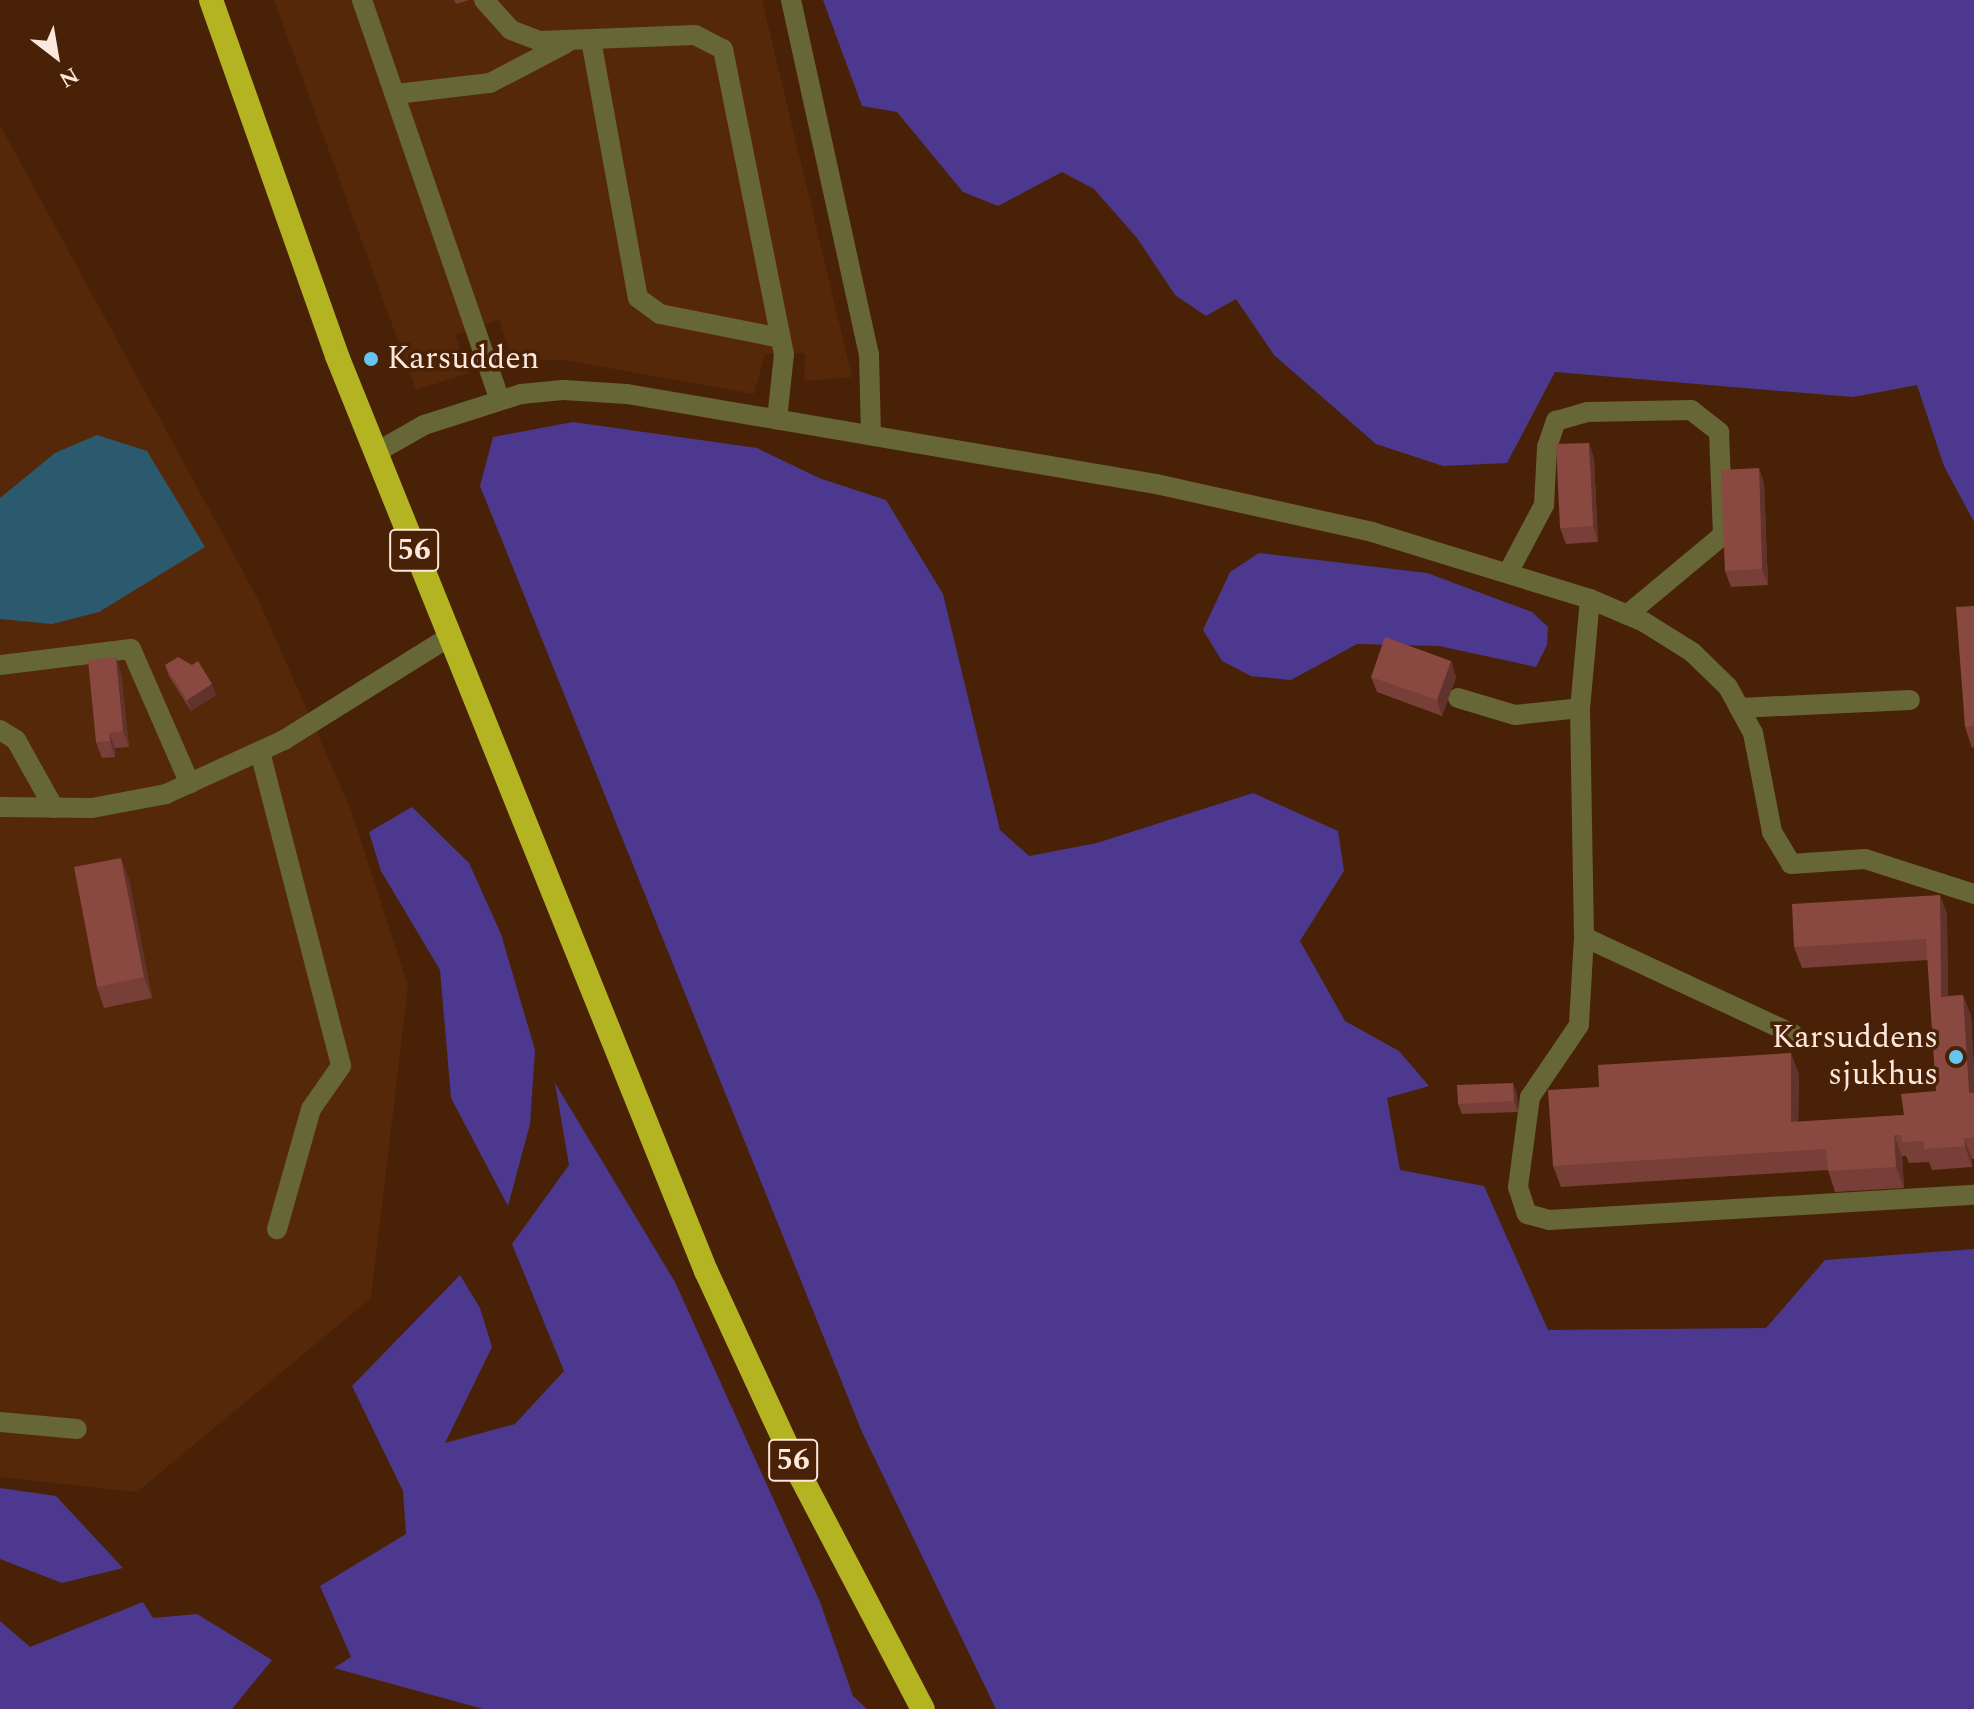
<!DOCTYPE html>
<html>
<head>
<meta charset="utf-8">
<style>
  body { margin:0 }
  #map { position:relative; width:1974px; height:1709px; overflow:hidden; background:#492107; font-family:Spectral,serif }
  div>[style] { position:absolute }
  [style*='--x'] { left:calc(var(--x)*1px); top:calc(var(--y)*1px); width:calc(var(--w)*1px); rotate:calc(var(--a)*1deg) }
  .built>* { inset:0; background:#55280a }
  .green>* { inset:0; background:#4c398f }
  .water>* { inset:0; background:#2b5a6f }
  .minor>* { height:20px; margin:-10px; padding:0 10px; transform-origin:10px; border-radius:10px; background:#666636 }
  .highway>* { height:24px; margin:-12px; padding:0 12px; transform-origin:12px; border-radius:12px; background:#b4b322 }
  .wall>* { inset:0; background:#773f37 }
  .shaded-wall>* { inset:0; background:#61332d }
  .building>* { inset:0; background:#8a4940 }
  .dots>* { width:22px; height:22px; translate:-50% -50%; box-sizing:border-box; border:4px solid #492107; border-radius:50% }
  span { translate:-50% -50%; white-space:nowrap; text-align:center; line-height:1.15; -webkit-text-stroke:7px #492107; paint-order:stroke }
  .shield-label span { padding:2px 6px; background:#492107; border:2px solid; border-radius:6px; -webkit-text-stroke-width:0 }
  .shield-label { font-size:30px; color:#fce8dd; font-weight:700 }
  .poi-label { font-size:32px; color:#fce8dd }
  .left { translate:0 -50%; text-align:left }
  .right { translate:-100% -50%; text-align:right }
  .north { position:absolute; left:16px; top:16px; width:80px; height:80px; -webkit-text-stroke:6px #492107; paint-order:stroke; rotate:149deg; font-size:22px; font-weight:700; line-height:32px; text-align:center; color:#fce8dd }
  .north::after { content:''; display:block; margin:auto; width:28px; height:36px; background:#fce8dd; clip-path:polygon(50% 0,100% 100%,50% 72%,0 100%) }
</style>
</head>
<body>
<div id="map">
  <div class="built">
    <div style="clip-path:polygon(274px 0,762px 0,852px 377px,804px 381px,805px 353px,765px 354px,754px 394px,564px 360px,513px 360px,499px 320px,455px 335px,469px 373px,416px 390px)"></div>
    <div style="clip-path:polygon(0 125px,259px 601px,351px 810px,408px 986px,371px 1298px,137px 1492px,0 1477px)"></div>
  </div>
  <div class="green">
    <div style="clip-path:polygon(823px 0,1974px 0,1974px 522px,1944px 466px,1917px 385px,1853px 397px,1555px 372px,1507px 463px,1443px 466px,1376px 444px,1274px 355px,1236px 299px,1206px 316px,1175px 295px,1137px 238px,1094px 189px,1062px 172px,998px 206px,963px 192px,897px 112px,862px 106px)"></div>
    <div style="clip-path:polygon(573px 422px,757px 448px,819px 478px,886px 500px,943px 594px,1000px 830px,1029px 856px,1097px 843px,1253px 793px,1338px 831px,1344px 871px,1300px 941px,1345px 1021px,1399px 1051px,1429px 1086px,1387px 1098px,1400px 1170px,1484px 1186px,1548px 1330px,1766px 1328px,1825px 1260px,1974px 1249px,1974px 1709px,996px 1709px,862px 1432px,480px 486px,493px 437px)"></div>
    <div style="clip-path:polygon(1259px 553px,1427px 573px,1532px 612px,1548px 627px,1547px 645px,1536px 667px,1439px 646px,1357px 644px,1291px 680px,1251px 676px,1222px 661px,1203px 630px,1230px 572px)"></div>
    <div style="clip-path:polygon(412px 807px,469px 863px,501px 934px,535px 1050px,530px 1124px,508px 1206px,451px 1098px,440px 970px,381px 871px,369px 832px)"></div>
    <div style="clip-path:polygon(555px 1083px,675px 1282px,820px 1602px,853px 1696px,867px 1709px,483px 1709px,334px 1668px,351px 1657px,320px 1586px,406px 1534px,403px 1491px,352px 1386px,460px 1275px,480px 1308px,492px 1347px,445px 1443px,515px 1424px,564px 1371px,512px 1244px,569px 1165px)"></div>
    <div style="clip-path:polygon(0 1488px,56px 1496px,123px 1568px,62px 1583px,0 1559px)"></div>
    <div style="clip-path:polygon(143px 1602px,153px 1618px,197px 1614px,272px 1660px,232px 1709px,0 1709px,0 1621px,30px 1647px)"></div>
  </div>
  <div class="water">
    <div style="clip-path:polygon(97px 435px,147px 451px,205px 547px,99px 612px,52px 624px,0 619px,0 498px,55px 453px)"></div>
  </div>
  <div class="minor">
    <div style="--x:362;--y:0;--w:422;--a:71"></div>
    <div style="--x:484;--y:0;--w:40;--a:48"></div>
    <div style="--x:511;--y:30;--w:30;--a:21"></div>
    <div style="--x:539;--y:41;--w:156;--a:-2.2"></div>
    <div style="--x:695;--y:35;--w:31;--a:27"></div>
    <div style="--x:723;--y:49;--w:311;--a:78.7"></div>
    <div style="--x:784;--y:354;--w:66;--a:96.1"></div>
    <div style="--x:791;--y:0;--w:362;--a:77.6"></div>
    <div style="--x:869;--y:354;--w:80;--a:88.6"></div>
    <div style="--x:591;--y:40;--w:262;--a:79.7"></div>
    <div style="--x:638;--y:298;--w:27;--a:36"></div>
    <div style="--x:660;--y:314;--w:123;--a:11.2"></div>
    <div style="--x:396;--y:94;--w:95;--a:-6.7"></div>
    <div style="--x:490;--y:83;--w:85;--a:-27.5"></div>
    <div style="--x:375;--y:453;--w:56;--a:-29.7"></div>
    <div style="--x:424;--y:425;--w:102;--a:-17.7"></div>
    <div style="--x:521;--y:394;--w:42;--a:-5.4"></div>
    <div style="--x:563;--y:390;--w:64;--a:3.6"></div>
    <div style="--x:627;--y:394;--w:537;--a:9.66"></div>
    <div style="--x:1156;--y:484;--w:221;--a:12.5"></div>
    <div style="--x:1372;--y:532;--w:228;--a:17.1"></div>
    <div style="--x:1590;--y:599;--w:59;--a:23.1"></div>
    <div style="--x:1644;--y:622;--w:57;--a:32"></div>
    <div style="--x:1692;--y:652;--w:50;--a:44.2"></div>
    <div style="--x:1728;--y:687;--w:52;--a:61.5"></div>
    <div style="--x:1753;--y:733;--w:101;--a:79.1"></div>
    <div style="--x:1772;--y:832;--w:37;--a:59"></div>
    <div style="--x:1791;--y:864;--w:74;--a:-3.9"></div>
    <div style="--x:1865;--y:859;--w:114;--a:17.8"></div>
    <div style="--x:1509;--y:571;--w:75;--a:-62.1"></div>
    <div style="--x:1544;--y:505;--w:58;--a:-87"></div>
    <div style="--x:1547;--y:447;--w:28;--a:-71"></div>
    <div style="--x:1556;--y:421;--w:33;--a:-16"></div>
    <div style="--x:1588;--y:412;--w:103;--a:-1.1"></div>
    <div style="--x:1691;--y:410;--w:36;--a:38"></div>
    <div style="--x:1719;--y:432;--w:103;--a:87.8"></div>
    <div style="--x:1723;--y:535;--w:125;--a:140.2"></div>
    <div style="--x:1590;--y:599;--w:109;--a:95.2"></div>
    <div style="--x:1580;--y:708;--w:229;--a:89"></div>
    <div style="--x:1584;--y:937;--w:230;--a:24.9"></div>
    <div style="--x:0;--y:665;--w:132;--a:-7"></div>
    <div style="--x:131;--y:649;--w:147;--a:66.4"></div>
    <div style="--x:1458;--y:698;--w:59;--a:16.6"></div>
    <div style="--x:1515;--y:715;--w:65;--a:-6.1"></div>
    <div style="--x:1739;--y:708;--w:171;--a:-2.7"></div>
    <div style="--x:0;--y:730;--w:19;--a:32"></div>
    <div style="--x:16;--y:740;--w:78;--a:60.8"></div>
    <div style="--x:260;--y:752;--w:324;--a:75.5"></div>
    <div style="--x:341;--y:1066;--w:52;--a:124.9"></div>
    <div style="--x:311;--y:1109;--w:125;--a:105.8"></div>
    <div style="--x:0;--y:807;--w:92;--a:0.6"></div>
    <div style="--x:92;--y:808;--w:75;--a:-10.7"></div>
    <div style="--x:166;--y:794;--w:130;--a:-24.6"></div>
    <div style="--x:284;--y:740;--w:195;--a:-32"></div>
    <div style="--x:1584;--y:937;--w:88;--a:93.3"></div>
    <div style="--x:1579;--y:1025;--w:87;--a:124.2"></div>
    <div style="--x:1530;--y:1097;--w:91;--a:97.6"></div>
    <div style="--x:1518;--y:1187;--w:28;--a:72"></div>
    <div style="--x:1527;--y:1214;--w:23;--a:15"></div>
    <div style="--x:1549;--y:1220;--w:426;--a:-3.4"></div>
    <div style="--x:0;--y:1422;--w:77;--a:5.2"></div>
  </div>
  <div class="highway">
    <div style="--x:211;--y:0;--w:378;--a:70.5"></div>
    <div style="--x:337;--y:356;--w:987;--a:68.04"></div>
    <div style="--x:706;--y:1271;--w:227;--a:65.2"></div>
    <div style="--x:801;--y:1477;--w:262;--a:62.3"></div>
  </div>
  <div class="wall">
    <div style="clip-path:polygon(454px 0,469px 0,456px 4px)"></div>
    <div style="clip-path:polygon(1594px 458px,1598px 542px,1566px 544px,1560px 528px)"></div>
    <div style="clip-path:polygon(1759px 468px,1764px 484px,1768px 585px,1731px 587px,1725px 571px)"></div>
    <div style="clip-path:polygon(1974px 606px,1974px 747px,1972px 748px,1965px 727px)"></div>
    <div style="clip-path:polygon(1451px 661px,1456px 677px,1442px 716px,1377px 692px,1371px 677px)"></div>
    <div style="clip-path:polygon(165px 665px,216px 695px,191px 711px,169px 676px)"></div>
    <div style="clip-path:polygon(121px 673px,129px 747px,115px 748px,115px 757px,102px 758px,96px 742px)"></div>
    <div style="clip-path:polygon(129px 879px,152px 998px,104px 1008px,97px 987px)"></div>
    <div style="clip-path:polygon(1940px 895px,1947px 915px,1948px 996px,1963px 995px,1971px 1016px,1974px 1071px,1974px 1159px,1972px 1159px,1972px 1167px,1932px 1170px,1929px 1162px,1909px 1163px,1906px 1156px,1902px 1156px,1904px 1188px,1835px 1192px,1828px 1170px,1561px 1187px,1553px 1166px,1799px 1074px,1798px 1122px,1904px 1115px,1936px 1091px,1928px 960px,1802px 968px,1794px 947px)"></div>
    <div style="clip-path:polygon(1517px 1093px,1518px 1112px,1462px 1114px,1458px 1104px)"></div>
  </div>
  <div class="shaded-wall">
    <div style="clip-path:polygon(1589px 443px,1594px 458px,1598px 542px,1593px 526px)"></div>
    <div style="clip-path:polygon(1759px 468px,1764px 484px,1768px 585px,1762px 569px)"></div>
    <div style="clip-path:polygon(116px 657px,121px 673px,129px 747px,123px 731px)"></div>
    <div style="clip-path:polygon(1451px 661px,1456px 677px,1442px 716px,1437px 700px)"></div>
    <div style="clip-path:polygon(212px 684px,216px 695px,191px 711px,187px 700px)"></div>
    <div style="clip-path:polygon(109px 733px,115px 748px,115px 757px,110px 741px)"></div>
    <div style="clip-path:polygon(121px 858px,129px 879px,152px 998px,144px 977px)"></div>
    <div style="clip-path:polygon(1940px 895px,1947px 915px,1948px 1018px,1941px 997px)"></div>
    <div style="clip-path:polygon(1963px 995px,1971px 1016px,1974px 1071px,1974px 1107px,1969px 1093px)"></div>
    <div style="clip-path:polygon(1791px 1053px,1799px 1074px,1798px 1143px,1791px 1122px)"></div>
    <div style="clip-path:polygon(1513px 1083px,1517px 1093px,1518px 1112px,1514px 1101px)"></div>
    <div style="clip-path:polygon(1894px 1135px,1902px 1156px,1904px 1188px,1896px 1167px)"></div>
    <div style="clip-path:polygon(1964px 1138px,1972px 1159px,1972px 1167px,1965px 1146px)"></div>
  </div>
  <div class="building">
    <div style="clip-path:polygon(1589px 443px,1593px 526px,1560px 528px,1556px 444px)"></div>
    <div style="clip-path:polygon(1759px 468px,1762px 569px,1725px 571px,1721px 470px)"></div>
    <div style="clip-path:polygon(1974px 606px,1974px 726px,1965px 727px,1956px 607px)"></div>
    <div style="clip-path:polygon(1385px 637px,1451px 661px,1437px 700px,1371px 677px)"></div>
    <div style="clip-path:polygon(116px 657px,123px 731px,109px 733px,110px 741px,96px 742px,88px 660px)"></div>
    <div style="clip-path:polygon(178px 657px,192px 665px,198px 661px,212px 684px,187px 700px,165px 665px)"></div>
    <div style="clip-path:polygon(121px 858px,144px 977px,97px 987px,74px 867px)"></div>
    <div style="clip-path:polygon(1940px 895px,1941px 997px,1963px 995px,1969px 1093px,1974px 1093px,1974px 1137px,1964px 1138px,1965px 1146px,1924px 1149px,1924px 1141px,1902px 1142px,1901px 1135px,1894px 1135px,1896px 1167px,1828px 1171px,1826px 1149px,1553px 1166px,1548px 1090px,1599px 1087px,1598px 1065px,1791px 1053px,1791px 1122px,1904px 1115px,1901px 1094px,1936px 1091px,1926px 939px,1794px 947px,1792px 904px)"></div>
    <div style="clip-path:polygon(1513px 1083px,1514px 1101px,1458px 1104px,1457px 1085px)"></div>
  </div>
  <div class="dots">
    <div style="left:371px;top:359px;background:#65c5ee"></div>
    <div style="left:1956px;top:1057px;background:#65c5ee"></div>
  </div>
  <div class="shield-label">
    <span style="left:414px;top:550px">56</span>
    <span style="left:793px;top:1460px">56</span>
  </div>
  <div class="poi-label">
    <span class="left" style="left:387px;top:359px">Karsudden</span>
    <span class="right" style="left:1938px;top:1057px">Karsuddens<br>sjukhus</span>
  </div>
  <div class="north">N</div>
</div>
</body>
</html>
